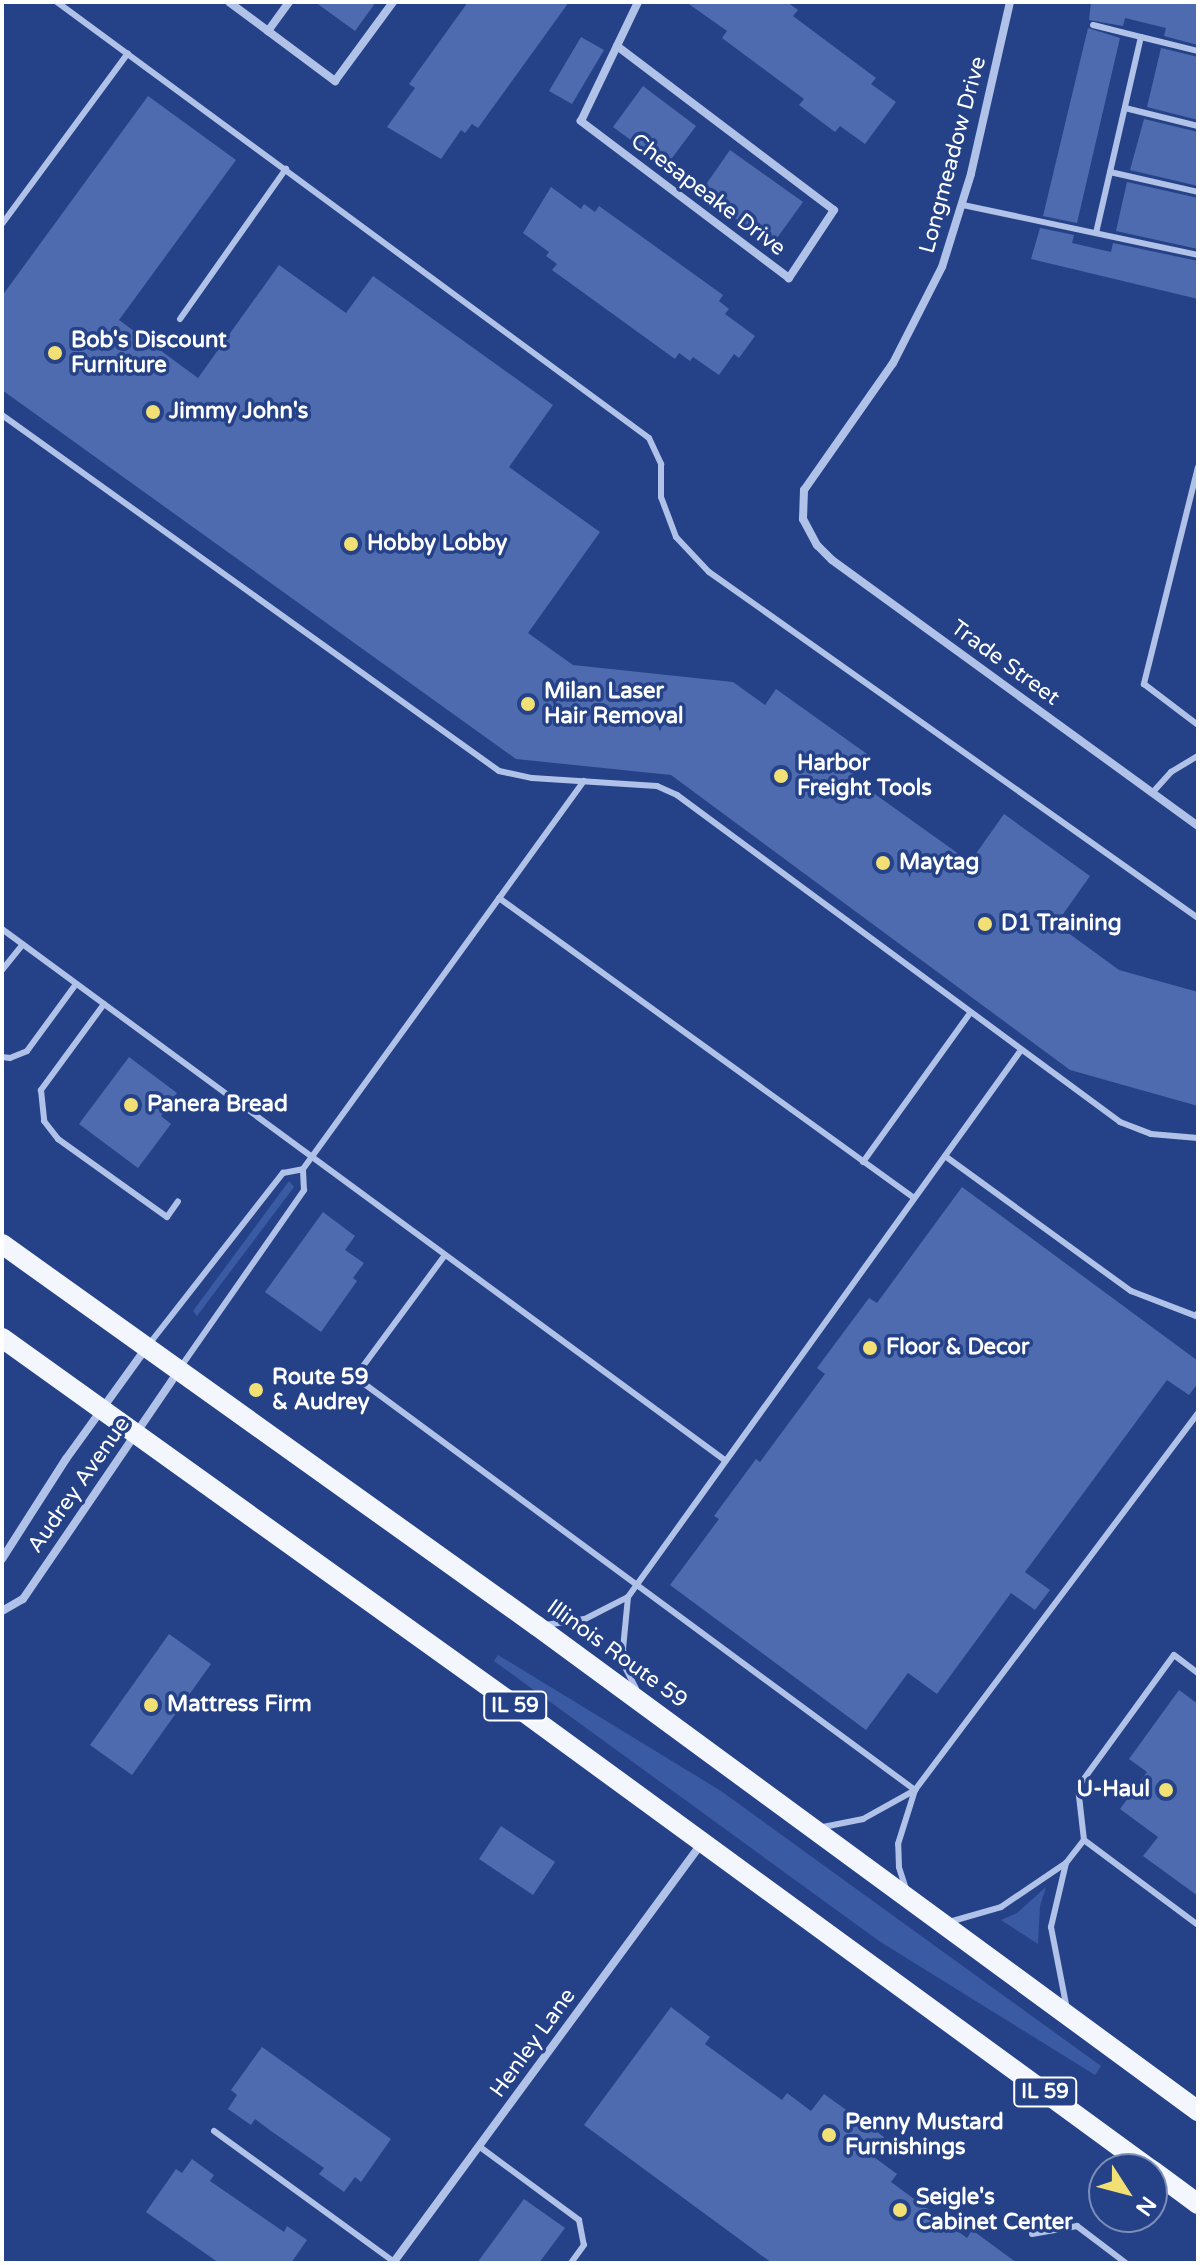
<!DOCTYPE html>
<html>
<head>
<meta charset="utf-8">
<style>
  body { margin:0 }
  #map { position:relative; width:1200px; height:2265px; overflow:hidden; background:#254288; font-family:"Varela Round",sans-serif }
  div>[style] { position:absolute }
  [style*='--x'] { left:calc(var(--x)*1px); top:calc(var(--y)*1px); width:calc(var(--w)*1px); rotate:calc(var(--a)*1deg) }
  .green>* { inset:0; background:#3a5aa4 }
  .building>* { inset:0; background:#4e6baf }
  .service>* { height:6px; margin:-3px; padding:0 3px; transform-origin:3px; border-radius:3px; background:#b1c2e9 }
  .minor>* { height:8px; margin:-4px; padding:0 4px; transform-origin:4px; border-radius:4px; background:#b1c2e9 }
  .primary>* { height:20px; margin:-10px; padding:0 10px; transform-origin:10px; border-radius:10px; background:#f4f6fe }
  .dots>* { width:22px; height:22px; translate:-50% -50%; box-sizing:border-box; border:4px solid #254288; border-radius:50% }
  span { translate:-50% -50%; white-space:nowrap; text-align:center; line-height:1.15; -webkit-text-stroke:7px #254288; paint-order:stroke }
  .shield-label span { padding:2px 6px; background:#254288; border:2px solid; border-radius:6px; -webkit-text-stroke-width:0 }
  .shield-label { font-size:20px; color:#fff; font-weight:700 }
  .street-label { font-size:22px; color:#fff }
  .poi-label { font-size:22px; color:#fff; font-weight:700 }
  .left { translate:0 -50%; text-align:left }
  .right { translate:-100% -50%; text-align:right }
  .frame { position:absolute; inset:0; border:4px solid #fff; pointer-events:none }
  .north { position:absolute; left:1088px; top:2153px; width:80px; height:80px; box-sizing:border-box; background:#254288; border:2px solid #7c8eb8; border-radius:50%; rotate:126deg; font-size:22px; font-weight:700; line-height:32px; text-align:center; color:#fff }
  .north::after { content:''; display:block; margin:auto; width:28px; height:36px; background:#f3e075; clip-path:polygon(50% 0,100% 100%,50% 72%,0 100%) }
</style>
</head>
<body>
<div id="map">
  <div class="green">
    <div style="clip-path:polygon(289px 1181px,294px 1187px,197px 1316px,193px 1311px)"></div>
    <div style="clip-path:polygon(498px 1655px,721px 1791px,1101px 2066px,1095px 2075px,879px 1941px,494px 1661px)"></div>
    <div style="clip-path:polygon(1046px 1887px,1040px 1906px,1038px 1944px,1001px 1920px,1017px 1913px)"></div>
  </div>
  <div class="building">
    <div style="clip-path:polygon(315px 2px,376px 2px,355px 31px)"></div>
    <div style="clip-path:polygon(468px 2px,569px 2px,478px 128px,472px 124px,465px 133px,461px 130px,441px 159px,387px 127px,415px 88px,409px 84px)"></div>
    <div style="clip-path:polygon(686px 2px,787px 2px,798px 10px,793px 16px,876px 78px,871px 84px,896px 102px,865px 144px,840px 126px,835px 132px,799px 105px,804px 99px,722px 38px,727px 31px)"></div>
    <div style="clip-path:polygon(1091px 2px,1198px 2px,1198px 45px,1164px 36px,1166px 28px,1125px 18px,1123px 26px,1089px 20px)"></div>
    <div style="clip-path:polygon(1088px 28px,1120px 38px,1077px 223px,1043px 216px)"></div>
    <div style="clip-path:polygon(581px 37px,604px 50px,572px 104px,549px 91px)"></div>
    <div style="clip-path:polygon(1161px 48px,1198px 57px,1198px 120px,1147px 107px)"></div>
    <div style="clip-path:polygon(643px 86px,696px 126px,666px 166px,613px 127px)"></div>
    <div style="clip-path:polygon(148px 96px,236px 160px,119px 320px,198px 378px,279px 265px,346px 313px,373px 276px,553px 405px,509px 467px,600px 532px,528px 633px,573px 665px,733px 682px,765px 705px,776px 689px,867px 754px,851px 777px,970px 862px,1004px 814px,1090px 876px,1056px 924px,1119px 970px,1198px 992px,1198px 1106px,1070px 1070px,671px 775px,516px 759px,2px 390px,2px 296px)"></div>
    <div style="clip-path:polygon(1144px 119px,1198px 132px,1198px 186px,1130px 170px)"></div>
    <div style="clip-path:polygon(730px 150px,803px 202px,772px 245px,700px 193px)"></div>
    <div style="clip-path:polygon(1127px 182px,1198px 198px,1198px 249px,1116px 231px)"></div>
    <div style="clip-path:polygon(551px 187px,581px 209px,584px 204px,595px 212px,599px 206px,723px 295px,719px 301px,729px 309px,725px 314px,755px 336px,739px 358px,734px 354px,719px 375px,693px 357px,690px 361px,679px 353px,675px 359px,552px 270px,557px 264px,546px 256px,549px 252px,523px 233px)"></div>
    <div style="clip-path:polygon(1040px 228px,1074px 235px,1072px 243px,1111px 252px,1113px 243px,1198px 261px,1198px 299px,1031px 259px)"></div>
    <div style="clip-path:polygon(129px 1057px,177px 1093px,161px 1116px,171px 1124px,138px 1168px,79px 1124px)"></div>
    <div style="clip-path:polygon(962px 1187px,1198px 1361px,1198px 1383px,1189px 1395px,1167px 1380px,1025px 1572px,1050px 1590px,1035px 1610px,1011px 1593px,937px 1694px,908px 1673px,866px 1730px,670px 1585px,719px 1519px,714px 1516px,756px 1459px,760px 1462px,825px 1374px,817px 1368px,869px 1298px,877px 1303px)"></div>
    <div style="clip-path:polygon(323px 1212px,355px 1236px,345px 1250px,364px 1263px,353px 1278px,357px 1281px,321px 1332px,265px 1292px)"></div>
    <div style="clip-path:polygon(169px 1634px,211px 1664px,132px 1775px,90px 1745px)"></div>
    <div style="clip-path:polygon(1179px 1690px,1198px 1704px,1198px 1896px,1143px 1856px,1158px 1837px,1120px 1809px,1147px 1772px,1129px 1759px)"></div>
    <div style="clip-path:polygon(501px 1826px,555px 1862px,533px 1895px,479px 1859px)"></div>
    <div style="clip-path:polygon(671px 2007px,710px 2037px,705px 2044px,782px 2100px,787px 2093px,811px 2111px,824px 2094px,884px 2137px,871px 2155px,897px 2174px,891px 2182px,967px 2238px,972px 2230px,1017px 2263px,772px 2263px,584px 2125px)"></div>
    <div style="clip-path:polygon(262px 2047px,391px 2139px,361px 2182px,355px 2177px,344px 2192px,319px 2174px,324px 2168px,271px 2131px,255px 2119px,251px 2125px,228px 2109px,237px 2095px,231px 2090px)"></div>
    <div style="clip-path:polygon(192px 2159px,214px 2175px,210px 2181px,284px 2232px,287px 2226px,307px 2240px,291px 2263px,219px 2263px,146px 2212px,176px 2169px,182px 2173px)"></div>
    <div style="clip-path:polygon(524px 2199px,565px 2228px,539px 2263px,477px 2263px)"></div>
  </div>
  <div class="service">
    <div style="--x:57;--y:2;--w:735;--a:36.37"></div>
    <div style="--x:649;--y:438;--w:29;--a:65"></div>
    <div style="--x:661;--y:464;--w:33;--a:90"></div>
    <div style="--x:661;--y:497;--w:43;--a:69.4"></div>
    <div style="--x:676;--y:537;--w:48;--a:46.7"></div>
    <div style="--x:709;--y:572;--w:599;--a:35.28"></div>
    <div style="--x:1093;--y:25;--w:49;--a:14"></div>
    <div style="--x:1125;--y:108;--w:75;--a:13.9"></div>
    <div style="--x:1110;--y:172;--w:90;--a:12.8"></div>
    <div style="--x:963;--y:205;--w:240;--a:12"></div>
    <div style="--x:2;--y:224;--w:212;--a:-53.6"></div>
    <div style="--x:1096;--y:233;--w:201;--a:-77.1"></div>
    <div style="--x:1141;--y:37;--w:59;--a:13.8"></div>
    <div style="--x:180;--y:319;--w:184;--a:-54.8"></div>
    <div style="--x:2;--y:415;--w:611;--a:35.61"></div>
    <div style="--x:499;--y:771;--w:34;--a:12"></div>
    <div style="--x:532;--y:778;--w:125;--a:3.7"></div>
    <div style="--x:657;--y:786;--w:22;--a:24"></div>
    <div style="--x:677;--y:795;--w:551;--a:36.43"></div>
    <div style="--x:1120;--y:1122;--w:33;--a:21"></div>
    <div style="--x:1151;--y:1134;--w:47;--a:4.9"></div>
    <div style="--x:1198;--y:467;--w:224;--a:104"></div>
    <div style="--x:1144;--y:684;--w:68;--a:37.2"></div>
    <div style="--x:1153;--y:792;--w:27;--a:-48"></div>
    <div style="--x:1171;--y:772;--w:31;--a:-31"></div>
    <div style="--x:499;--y:898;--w:512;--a:35.86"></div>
    <div style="--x:2;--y:929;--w:898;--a:36.31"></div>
    <div style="--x:2;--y:970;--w:33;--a:-51"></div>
    <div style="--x:104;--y:1004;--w:107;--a:126.2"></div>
    <div style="--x:41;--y:1090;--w:31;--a:84"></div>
    <div style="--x:44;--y:1121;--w:23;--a:52"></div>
    <div style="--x:58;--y:1139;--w:134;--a:35.6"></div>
    <div style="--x:167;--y:1217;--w:19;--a:-55"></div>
    <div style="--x:2;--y:1057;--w:8;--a:7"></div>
    <div style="--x:10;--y:1058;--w:18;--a:-22"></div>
    <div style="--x:27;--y:1051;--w:83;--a:-53.8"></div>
    <div style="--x:945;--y:1156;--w:230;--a:36"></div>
    <div style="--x:1131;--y:1291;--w:70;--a:21"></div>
    <div style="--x:1196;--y:1316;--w:4;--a:-56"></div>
    <div style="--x:863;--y:1162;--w:183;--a:-54.3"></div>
    <div style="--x:445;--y:1255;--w:152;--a:126.4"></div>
    <div style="--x:355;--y:1377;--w:696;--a:36.41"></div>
    <div style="--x:150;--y:1343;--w:216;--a:-52"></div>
    <div style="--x:283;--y:1173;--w:20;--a:-11"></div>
    <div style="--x:180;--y:1368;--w:217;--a:-55.1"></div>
    <div style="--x:304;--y:1190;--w:21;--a:-93"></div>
    <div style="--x:303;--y:1169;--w:479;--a:-54.1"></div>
    <div style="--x:628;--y:1597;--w:52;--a:95.5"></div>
    <div style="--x:623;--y:1649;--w:20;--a:81"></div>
    <div style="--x:626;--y:1669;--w:22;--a:63"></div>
    <div style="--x:545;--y:1625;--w:40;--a:-8.5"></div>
    <div style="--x:585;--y:1619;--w:48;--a:-27.1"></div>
    <div style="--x:628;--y:1597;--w:674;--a:-54.3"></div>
    <div style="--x:823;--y:1827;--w:41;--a:-11.3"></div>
    <div style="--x:863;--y:1819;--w:60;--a:-29.1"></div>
    <div style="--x:1084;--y:1840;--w:142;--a:36.7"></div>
    <div style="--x:1066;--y:1863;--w:66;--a:103.2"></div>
    <div style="--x:1051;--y:1927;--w:84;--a:79"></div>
    <div style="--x:906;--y:1889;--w:23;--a:-108"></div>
    <div style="--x:899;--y:1867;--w:23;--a:-92"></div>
    <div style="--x:898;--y:1844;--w:57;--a:-72.5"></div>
    <div style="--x:915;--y:1790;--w:471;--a:-53.1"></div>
    <div style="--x:949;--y:1922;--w:54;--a:-16.1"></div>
    <div style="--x:1001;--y:1907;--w:78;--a:-34.1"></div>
    <div style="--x:1066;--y:1863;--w:29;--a:-52"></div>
    <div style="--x:1084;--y:1840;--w:53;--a:-96.5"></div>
    <div style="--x:1078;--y:1787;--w:163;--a:-54"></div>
    <div style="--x:1174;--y:1655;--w:30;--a:37"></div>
    <div style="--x:214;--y:2131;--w:223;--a:36"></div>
    <div style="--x:480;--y:2147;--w:123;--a:36.4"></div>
    <div style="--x:579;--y:2220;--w:25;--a:79"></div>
    <div style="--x:584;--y:2245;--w:22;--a:126"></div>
    <div style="--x:1032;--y:2234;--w:46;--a:-10.1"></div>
    <div style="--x:1077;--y:2226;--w:61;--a:37.1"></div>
  </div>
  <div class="minor">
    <div style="--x:229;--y:2;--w:49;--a:36.6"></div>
    <div style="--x:268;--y:31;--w:36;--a:-54"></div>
    <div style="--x:1010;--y:2;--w:176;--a:102.8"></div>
    <div style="--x:971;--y:174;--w:97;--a:107.3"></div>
    <div style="--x:942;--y:267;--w:108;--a:117"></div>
    <div style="--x:893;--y:363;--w:155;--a:125"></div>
    <div style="--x:804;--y:490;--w:29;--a:92"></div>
    <div style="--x:803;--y:519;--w:30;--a:62"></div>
    <div style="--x:817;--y:545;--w:21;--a:45"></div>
    <div style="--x:832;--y:560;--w:452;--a:36"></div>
    <div style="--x:268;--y:31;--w:84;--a:36.7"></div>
    <div style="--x:335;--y:81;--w:98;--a:-53.7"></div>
    <div style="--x:617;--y:46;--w:272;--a:37.1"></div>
    <div style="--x:834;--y:210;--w:82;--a:123.5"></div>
    <div style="--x:789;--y:278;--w:261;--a:-143"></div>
    <div style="--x:581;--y:121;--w:132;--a:-64.4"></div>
    <div style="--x:2;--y:1559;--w:119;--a:-57.4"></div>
    <div style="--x:66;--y:1459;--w:137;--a:-54.2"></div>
    <div style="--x:2;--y:1611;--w:24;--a:-30"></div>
    <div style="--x:23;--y:1599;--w:275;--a:-55.7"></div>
    <div style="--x:393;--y:2263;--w:520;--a:-53.68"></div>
  </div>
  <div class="primary">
    <div style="--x:2;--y:1244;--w:657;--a:35.53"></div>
    <div style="--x:537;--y:1626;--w:820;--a:36.27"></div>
    <div style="--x:2;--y:1338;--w:620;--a:35.61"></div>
    <div style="--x:506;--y:1699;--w:797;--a:36.12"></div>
    <div style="--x:1152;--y:2170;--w:57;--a:36.5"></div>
  </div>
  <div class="dots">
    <div style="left:55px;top:353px;background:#f3e075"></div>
    <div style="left:153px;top:412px;background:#f3e075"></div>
    <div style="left:351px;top:544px;background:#f3e075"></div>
    <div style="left:528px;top:704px;background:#f3e075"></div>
    <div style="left:781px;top:776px;background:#f3e075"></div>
    <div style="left:883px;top:863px;background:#f3e075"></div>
    <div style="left:985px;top:924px;background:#f3e075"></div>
    <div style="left:131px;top:1105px;background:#f3e075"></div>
    <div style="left:870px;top:1348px;background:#f3e075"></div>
    <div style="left:256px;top:1390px;background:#f3e075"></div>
    <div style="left:151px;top:1705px;background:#f3e075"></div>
    <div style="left:1166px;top:1790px;background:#f3e075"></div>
    <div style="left:829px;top:2135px;background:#f3e075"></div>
    <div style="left:900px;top:2210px;background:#f3e075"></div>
  </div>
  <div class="shield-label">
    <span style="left:515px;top:1706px">IL 59</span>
    <span style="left:1045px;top:2092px">IL 59</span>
  </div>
  <div class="street-label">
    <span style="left:953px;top:155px;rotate:-75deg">Longmeadow Drive</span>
    <span style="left:708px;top:195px;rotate:37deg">Chesapeake Drive</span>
    <span style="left:1005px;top:663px;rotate:36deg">Trade Street</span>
    <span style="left:79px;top:1485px;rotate:-55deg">Audrey Avenue</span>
    <span style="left:617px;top:1654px;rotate:36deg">Illinois Route 59</span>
    <span style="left:533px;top:2043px;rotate:-54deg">Henley Lane</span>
  </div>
  <div class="poi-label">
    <span class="left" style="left:71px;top:353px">Bob's Discount<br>Furniture</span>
    <span class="left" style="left:169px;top:412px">Jimmy John's</span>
    <span class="left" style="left:367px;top:544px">Hobby Lobby</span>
    <span class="left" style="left:544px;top:704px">Milan Laser<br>Hair Removal</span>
    <span class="left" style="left:797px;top:776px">Harbor<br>Freight Tools</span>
    <span class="left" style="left:899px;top:863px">Maytag</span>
    <span class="left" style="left:1001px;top:924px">D1 Training</span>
    <span class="left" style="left:147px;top:1105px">Panera Bread</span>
    <span class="left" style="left:886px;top:1348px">Floor &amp; Decor</span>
    <span class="left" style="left:272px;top:1390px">Route 59<br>&amp; Audrey</span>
    <span class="left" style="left:167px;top:1705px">Mattress Firm</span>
    <span class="right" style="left:1150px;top:1790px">U-Haul</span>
    <span class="left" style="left:845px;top:2135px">Penny Mustard<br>Furnishings</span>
    <span class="left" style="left:916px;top:2210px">Seigle's<br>Cabinet Center</span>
  </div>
  <div class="frame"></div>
  <div class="north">N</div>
</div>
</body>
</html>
